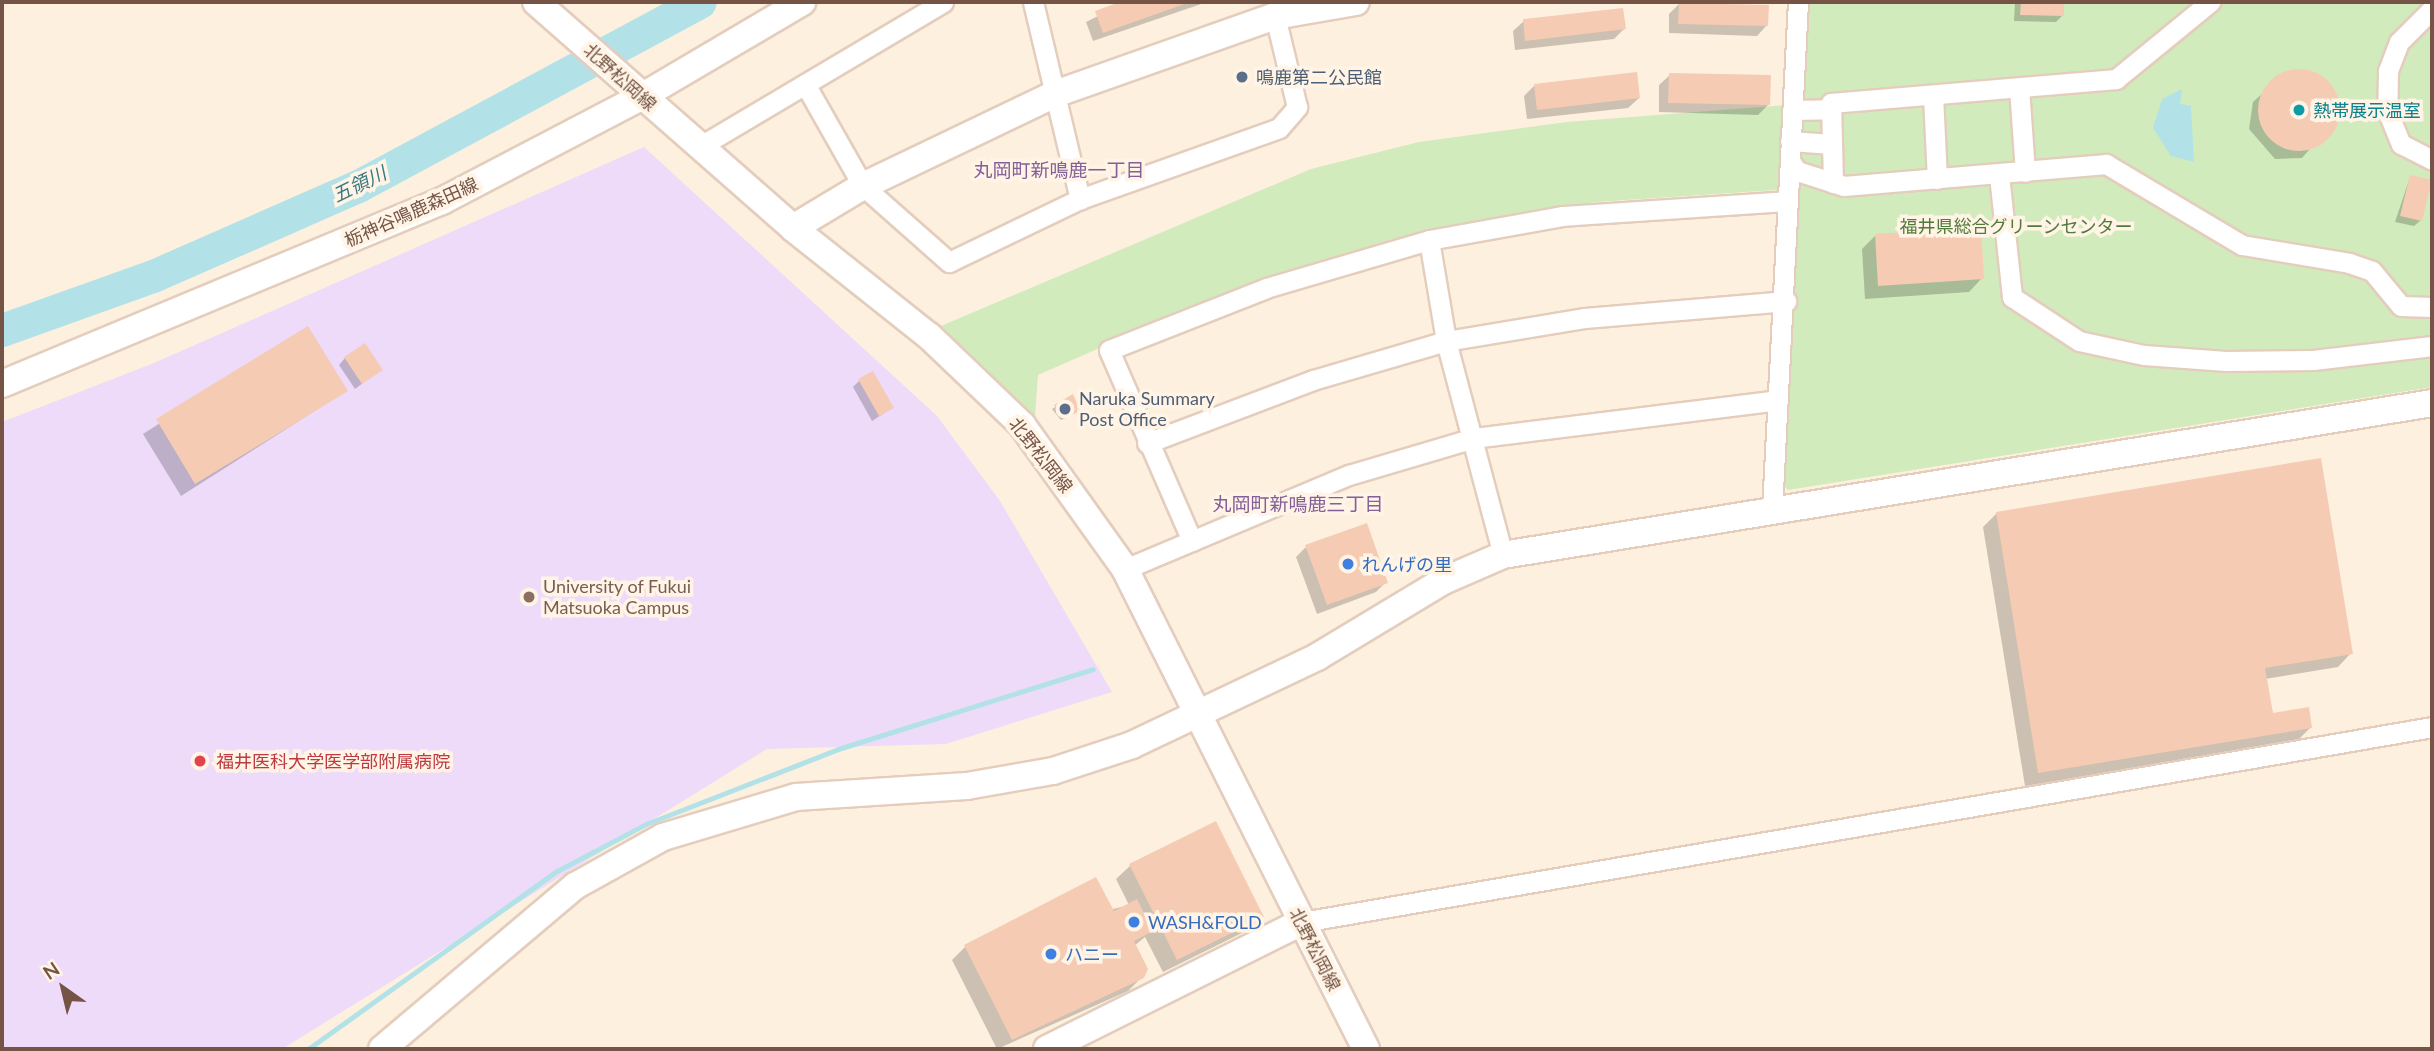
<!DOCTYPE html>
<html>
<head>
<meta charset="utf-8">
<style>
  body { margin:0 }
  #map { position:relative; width:2434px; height:1051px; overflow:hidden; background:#fef0de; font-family:Lato,"Noto Sans JP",sans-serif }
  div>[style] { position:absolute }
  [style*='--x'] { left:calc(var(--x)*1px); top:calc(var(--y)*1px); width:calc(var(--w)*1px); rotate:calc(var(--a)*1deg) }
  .education>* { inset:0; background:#eddbf9 }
  .green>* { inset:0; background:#d1ebbc }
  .water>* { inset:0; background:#b2e2e8 }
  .shadow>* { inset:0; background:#0003 }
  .stream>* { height:5px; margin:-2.5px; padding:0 2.5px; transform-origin:2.5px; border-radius:2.5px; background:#b2e2e8 }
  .river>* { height:33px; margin:-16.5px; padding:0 16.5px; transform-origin:16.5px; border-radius:16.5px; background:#b2e2e8 }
  .building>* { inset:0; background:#f5cbb4 }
  .round { border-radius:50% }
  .roads { filter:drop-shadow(2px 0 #e4cdbd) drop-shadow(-2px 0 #e4cdbd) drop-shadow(0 2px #e4cdbd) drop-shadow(0 -2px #e4cdbd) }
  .street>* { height:19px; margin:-9.5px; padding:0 9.5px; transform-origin:9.5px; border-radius:9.5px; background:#fff }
  .secondary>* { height:26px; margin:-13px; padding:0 13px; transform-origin:13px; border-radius:13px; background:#fff }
  .dots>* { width:19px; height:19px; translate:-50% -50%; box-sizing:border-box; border:4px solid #fff4e5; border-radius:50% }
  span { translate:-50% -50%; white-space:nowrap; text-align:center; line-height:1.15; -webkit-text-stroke:7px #fff4e5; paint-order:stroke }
  .street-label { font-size:18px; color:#755445 }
  .service-label { font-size:18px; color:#4e5e75 }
  .left { translate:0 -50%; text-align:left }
  .culture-label { font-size:18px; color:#0d838f }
  .park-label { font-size:18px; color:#517b3c }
  .shop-label { font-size:18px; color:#366cbe }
  .education-label { font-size:18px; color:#785e54 }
  .health-label { font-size:18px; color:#be3a42 }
  .neighbourhood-label { font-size:19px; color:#846099 }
  .water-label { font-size:19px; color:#3b7983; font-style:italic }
  .frame { position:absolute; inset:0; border:4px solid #755445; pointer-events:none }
  .north { position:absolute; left:28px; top:953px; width:70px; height:70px; -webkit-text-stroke:5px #fff4e5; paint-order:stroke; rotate:326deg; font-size:19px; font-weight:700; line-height:28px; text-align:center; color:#755445 }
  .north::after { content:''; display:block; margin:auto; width:24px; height:32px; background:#755445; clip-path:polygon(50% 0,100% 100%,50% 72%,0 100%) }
</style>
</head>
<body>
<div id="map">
  <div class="education">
    <div style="clip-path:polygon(644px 147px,937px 416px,1000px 501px,1112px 692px,946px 744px,767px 749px,282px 1049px,2px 1049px,2px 422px,154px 363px)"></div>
  </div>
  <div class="green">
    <div style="clip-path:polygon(1807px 2px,2432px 2px,2432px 387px,1788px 490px,1781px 483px,1792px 189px,1596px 202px,1389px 240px,1186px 310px,1038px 375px,1035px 416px,941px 326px,1311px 169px,1419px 142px,1567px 122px,1799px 104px)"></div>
  </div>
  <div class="water">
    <div style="clip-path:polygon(2182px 89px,2180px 104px,2191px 106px,2194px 162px,2171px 156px,2153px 128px,2162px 99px)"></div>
  </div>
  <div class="shadow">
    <div style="clip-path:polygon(1126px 2px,1207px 2px,1093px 41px,1086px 22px)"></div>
    <div style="clip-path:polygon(2015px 2px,2063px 2px,2062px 16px,2056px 22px,2014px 21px)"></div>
    <div style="clip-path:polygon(1679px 4px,1767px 25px,1757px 36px,1669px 33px,1669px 14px)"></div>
    <div style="clip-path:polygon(1524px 21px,1624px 29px,1614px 39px,1515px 50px,1513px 31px)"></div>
    <div style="clip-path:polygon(2285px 73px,2312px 73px,2333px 90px,2338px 117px,2302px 158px,2275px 159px,2249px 129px,2253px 102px)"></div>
    <div style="clip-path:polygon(1670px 75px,1768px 105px,1758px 115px,1659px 112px,1659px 85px)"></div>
    <div style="clip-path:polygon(1534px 86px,1639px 98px,1628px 108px,1527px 119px,1524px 96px)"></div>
    <div style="clip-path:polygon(2410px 177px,2421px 220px,2414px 226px,2395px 222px)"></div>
    <div style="clip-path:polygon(1875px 236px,1982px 278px,1969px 292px,1865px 299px,1862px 249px)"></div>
    <div style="clip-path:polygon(308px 329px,346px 391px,181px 496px,143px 434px)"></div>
    <div style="clip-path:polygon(345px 358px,380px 370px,355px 389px,339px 365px)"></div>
    <div style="clip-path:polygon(859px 381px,892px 408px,872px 421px,853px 387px)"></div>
    <div style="clip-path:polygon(1072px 397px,1075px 413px,1061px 420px,1052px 409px)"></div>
    <div style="clip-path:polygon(1997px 513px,2351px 653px,2338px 667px,2265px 679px,2271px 715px,2310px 728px,2297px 741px,2025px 786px,1983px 527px)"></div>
    <div style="clip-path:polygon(1306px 547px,1386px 582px,1376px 592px,1317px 614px,1296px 557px)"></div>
    <div style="clip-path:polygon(1215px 823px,1262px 916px,1248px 930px,1163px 972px,1145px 937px,1134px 946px,1142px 977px,1128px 991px,997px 1049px,952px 960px,965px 947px,1129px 905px,1116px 879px,1130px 866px)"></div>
  </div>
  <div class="stream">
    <div style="--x:308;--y:1049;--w:306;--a:-35.6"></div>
    <div style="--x:557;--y:871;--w:101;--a:-27.8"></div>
    <div style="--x:646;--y:824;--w:206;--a:-21.3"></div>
    <div style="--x:838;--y:749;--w:267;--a:-17.4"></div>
  </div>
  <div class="river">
    <div style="--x:2;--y:330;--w:160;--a:-19.7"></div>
    <div style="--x:153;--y:276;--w:224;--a:-23.7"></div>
    <div style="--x:358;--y:186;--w:388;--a:-28.3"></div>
  </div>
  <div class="building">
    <div style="clip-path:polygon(1120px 2px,1190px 2px,1103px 33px,1095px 11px)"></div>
    <div style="clip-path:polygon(2021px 2px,2064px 2px,2064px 16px,2020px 15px)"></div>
    <div style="clip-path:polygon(1679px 3px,1769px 5px,1768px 26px,1678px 24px)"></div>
    <div style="clip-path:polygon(1623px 8px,1626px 29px,1525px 41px,1523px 19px)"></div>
    <div class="round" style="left:2258px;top:69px;width:82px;height:82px"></div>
    <div style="clip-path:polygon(1637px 72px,1640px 98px,1537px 110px,1534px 84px)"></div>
    <div style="clip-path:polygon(1669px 73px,1771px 75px,1770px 105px,1668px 103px)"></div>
    <div style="clip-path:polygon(2410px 175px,2432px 180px,2422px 221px,2400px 216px)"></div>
    <div style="clip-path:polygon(1981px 227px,1984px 279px,1878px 286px,1875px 234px)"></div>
    <div style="clip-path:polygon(308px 326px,348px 391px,195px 484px,156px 419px)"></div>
    <div style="clip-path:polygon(365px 343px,383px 370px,362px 384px,344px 357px)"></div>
    <div style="clip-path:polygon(873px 371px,894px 408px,879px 416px,858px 379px)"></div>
    <div style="clip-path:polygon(1073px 394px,1080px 411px,1064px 419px,1054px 405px)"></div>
    <div style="clip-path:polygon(2321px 458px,2353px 654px,2265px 668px,2273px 713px,2309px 707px,2312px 728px,2038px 773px,1996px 512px)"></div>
    <div style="clip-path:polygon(1367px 523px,1388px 583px,1327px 605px,1305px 545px)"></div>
    <div style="clip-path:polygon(1216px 821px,1264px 917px,1177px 960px,1129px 864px)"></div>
    <div style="clip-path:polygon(1096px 877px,1114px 911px,1137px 899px,1153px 931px,1134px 941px,1148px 969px,1144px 978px,1012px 1040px,964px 945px)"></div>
  </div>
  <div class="roads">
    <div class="street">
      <div style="--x:1033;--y:2;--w:203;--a:76.6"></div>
      <div style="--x:2432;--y:9;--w:47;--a:135"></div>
      <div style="--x:2399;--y:42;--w:31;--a:111"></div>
      <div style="--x:2388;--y:71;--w:39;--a:91"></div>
      <div style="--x:2387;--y:110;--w:37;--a:68"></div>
      <div style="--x:2401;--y:144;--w:35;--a:27"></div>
      <div style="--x:805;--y:84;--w:117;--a:60.4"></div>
      <div style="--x:863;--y:186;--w:115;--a:41.5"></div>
      <div style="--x:949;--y:262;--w:145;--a:-25.7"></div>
      <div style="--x:1080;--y:199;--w:211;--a:-19.6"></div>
      <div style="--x:1279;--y:128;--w:28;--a:-49"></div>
      <div style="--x:1297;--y:107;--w:94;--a:-103.6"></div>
      <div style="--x:2019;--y:88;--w:84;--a:85.9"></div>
      <div style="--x:1933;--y:95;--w:84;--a:87.3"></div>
      <div style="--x:1792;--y:110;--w:39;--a:-1"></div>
      <div style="--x:1790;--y:141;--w:42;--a:4.1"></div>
      <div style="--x:699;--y:147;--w:284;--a:-30.7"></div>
      <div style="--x:1790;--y:161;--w:12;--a:55"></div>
      <div style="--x:1797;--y:171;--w:49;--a:17.7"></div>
      <div style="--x:1844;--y:186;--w:263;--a:-4.8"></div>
      <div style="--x:2106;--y:164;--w:158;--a:30.8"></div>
      <div style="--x:2242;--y:245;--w:109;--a:9.5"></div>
      <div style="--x:2349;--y:263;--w:24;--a:19"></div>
      <div style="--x:2372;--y:271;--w:45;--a:50.4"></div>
      <div style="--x:2401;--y:306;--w:31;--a:2"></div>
      <div style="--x:1999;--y:175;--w:123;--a:83.9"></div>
      <div style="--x:2012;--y:297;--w:80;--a:33.3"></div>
      <div style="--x:2079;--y:341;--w:66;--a:12.2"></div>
      <div style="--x:2144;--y:355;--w:82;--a:4.2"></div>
      <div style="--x:2226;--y:361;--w:87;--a:-0.7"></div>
      <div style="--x:2313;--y:360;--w:120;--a:-6.7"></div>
      <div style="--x:1833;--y:183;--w:80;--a:-91.4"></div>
      <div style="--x:1831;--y:103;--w:286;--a:-4.8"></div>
      <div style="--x:2116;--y:79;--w:122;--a:-39.3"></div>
      <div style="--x:1429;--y:240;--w:102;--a:80.4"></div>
      <div style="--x:1446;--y:341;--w:221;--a:75.1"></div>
      <div style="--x:1147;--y:443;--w:178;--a:-20.8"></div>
      <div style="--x:1313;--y:380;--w:139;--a:-16.3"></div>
      <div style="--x:1446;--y:341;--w:141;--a:-9.4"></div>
      <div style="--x:1585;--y:318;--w:202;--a:-4.8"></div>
      <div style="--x:1772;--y:511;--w:510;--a:-87.08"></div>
      <div style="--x:1192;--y:541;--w:208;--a:-113.5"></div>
      <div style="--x:1109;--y:350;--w:169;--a:-21.5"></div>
      <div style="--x:1266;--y:288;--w:170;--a:-16.4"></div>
      <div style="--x:1429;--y:240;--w:135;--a:-10.2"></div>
      <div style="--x:1562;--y:216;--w:226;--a:-3.8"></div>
      <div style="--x:1125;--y:569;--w:243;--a:-22.8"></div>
      <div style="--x:1349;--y:475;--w:130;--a:-16.5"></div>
      <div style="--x:1474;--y:438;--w:306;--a:-7.1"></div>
      <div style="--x:1302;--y:922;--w:1147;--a:-9.79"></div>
    </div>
    <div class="secondary">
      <div style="--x:536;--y:2;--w:342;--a:41.3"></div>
      <div style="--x:793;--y:228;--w:174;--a:38.5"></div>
      <div style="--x:929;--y:336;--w:129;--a:43.7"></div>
      <div style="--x:1022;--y:425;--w:177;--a:54.4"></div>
      <div style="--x:1125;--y:569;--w:537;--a:63.34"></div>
      <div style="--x:793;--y:228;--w:82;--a:-31"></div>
      <div style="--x:863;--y:186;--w:213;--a:-25.6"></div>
      <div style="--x:1055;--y:94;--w:233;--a:-19.5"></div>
      <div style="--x:1275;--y:16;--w:82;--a:-9.8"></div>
      <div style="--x:2;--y:384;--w:477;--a:-22.6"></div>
      <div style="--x:442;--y:201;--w:225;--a:-27.6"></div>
      <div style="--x:641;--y:97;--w:187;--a:-30.5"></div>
      <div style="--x:382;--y:1049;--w:253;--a:-40.2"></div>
      <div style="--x:575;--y:886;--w:101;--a:-29.1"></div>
      <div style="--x:663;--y:837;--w:139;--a:-16.7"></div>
      <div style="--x:796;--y:797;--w:171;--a:-3.7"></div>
      <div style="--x:967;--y:786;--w:87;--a:-9.9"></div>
      <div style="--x:1053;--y:771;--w:83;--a:-18.2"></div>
      <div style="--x:1132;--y:745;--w:205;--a:-25.4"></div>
      <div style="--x:1317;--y:657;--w:147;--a:-31.1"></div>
      <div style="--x:1443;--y:581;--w:65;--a:-23.4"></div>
      <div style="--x:1503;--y:555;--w:941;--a:-9.29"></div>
      <div style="--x:1047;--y:1049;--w:285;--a:-26.5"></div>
    </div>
  </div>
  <div class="dots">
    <div style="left:1242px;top:77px;background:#5c6f8a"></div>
    <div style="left:2299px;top:110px;background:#0f9aa8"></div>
    <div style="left:1065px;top:409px;background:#5c6f8a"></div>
    <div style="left:1348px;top:564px;background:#3f7fe0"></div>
    <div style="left:529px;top:597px;background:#8d6e63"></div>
    <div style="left:200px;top:761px;background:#e0444e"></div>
    <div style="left:1134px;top:922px;background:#3f7fe0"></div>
    <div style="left:1051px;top:954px;background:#3f7fe0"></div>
  </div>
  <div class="street-label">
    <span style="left:620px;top:77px;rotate:42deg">北野松岡線</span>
    <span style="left:411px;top:212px;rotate:-24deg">栃神谷鳴鹿森田線</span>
    <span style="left:1041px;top:455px;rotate:52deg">北野松岡線</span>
    <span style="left:1315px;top:949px;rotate:63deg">北野松岡線</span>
  </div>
  <div class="service-label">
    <span class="left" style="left:1256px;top:77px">鳴鹿第二公民館</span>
    <span class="left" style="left:1079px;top:409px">Naruka Summary<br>Post Office</span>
  </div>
  <div class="culture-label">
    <span class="left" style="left:2313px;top:110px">熱帯展示温室</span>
  </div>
  <div class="park-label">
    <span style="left:2016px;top:226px">福井県総合グリーンセンター</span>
  </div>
  <div class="shop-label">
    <span class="left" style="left:1362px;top:564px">れんげの里</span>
    <span class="left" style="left:1148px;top:922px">WASH&amp;FOLD</span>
    <span class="left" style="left:1065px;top:954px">ハニー</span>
  </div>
  <div class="education-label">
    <span class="left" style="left:543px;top:597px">University of Fukui<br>Matsuoka Campus</span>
  </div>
  <div class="health-label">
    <span class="left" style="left:216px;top:761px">福井医科大学医学部附属病院</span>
  </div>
  <div class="neighbourhood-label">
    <span style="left:1059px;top:170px">丸岡町新鳴鹿一丁目</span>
    <span style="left:1298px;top:504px">丸岡町新鳴鹿三丁目</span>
  </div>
  <div class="water-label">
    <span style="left:359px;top:184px;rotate:-26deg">五領川</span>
  </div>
  <div class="frame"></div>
  <div class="north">N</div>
</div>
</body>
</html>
